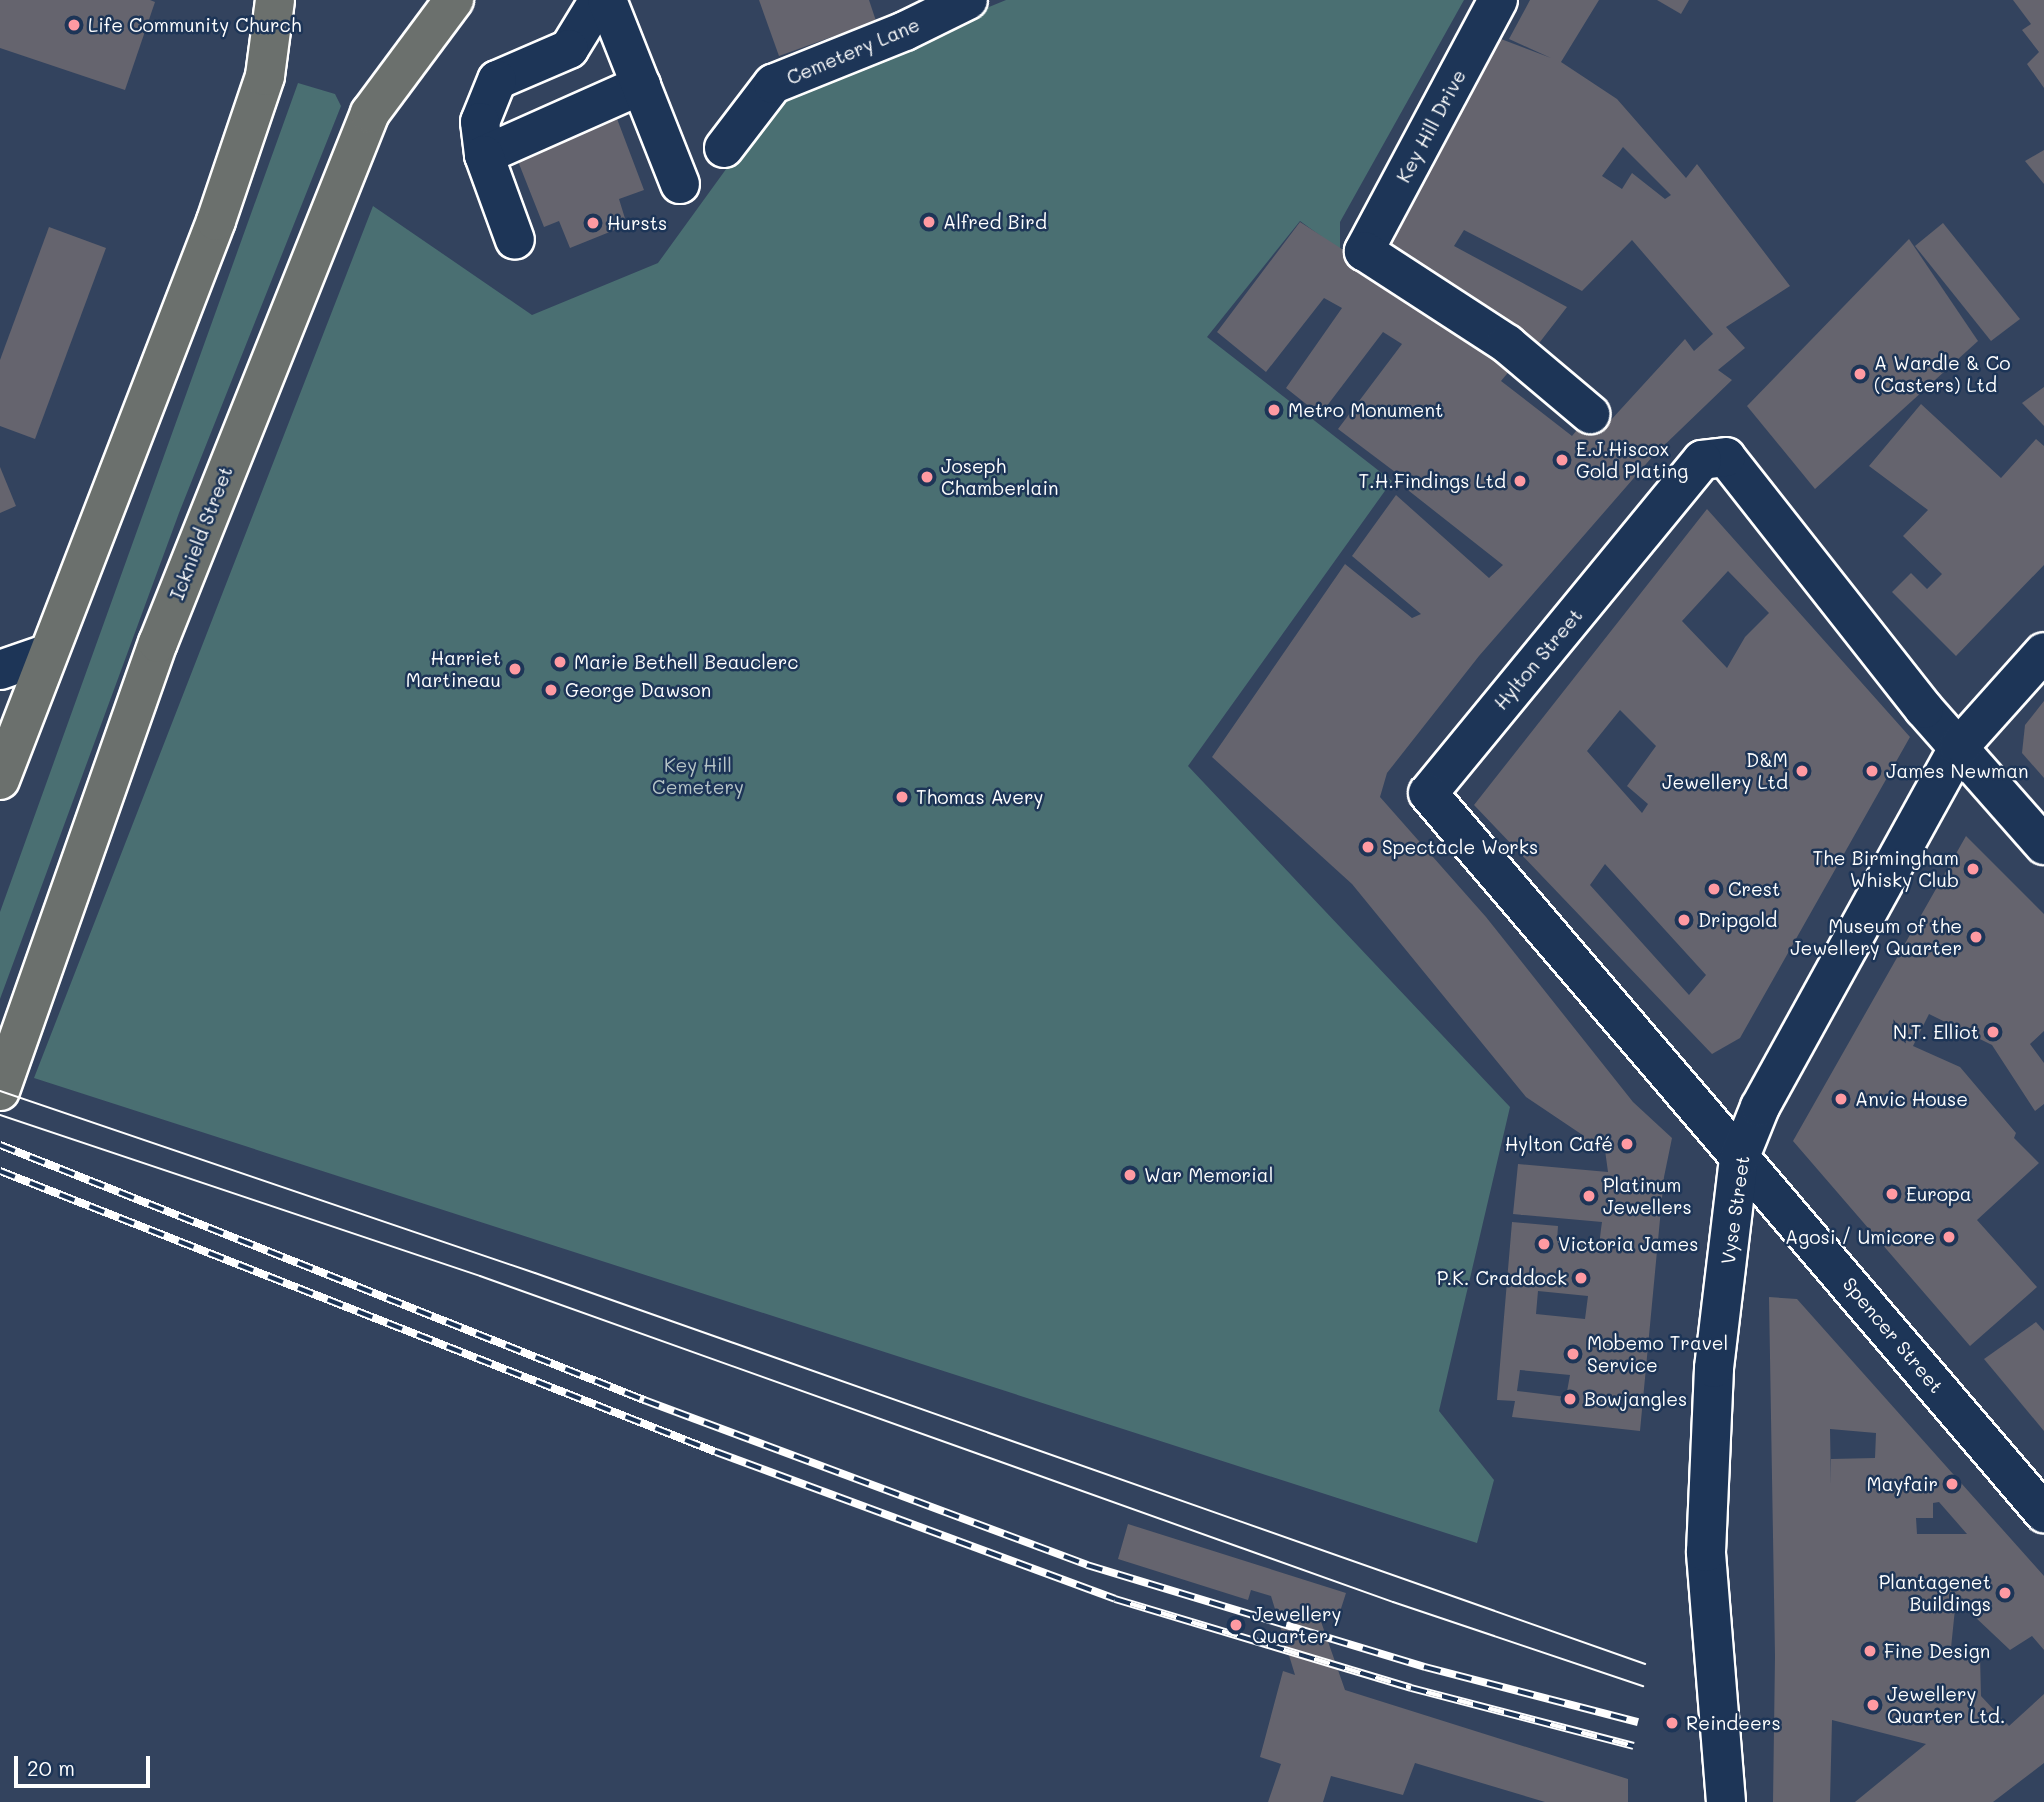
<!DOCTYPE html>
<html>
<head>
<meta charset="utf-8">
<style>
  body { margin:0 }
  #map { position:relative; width:2044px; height:1802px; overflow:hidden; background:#33435e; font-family:Mali,sans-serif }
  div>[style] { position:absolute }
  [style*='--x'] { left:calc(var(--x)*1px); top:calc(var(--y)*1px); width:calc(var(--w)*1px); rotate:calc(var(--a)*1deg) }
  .green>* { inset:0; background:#4a6f72 }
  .building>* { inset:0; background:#65646e }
  .roads { filter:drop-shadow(2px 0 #fff) drop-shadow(-2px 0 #fff) drop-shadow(0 2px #fff) drop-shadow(0 -2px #fff) }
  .minor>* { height:38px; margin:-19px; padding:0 19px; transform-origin:19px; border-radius:19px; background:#1d3557 }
  .highway>* { height:38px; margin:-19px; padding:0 19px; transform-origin:19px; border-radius:19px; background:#6b706d }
  .tram>* { height:2px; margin:-1px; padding:0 1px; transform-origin:1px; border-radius:1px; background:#fff }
  .rail>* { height:8px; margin-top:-4px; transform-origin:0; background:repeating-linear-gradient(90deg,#1d3557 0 16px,#fff 0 32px); box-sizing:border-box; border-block:2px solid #fff }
  .dots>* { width:19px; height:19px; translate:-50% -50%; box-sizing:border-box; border:4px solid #1d3557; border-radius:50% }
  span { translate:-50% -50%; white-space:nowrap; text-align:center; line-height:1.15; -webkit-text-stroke:5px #1d3557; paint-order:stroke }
  .poi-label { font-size:19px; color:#fff }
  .left { translate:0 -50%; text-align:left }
  .right { translate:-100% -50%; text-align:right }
  .street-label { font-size:19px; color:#fff }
  .park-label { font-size:19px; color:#b7c5c7 }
  .scale { position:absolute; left:14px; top:1756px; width:136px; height:32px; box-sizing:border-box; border:4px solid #fff; border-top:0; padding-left:9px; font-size:21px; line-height:24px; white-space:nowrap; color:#fff; -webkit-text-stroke:5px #1d3557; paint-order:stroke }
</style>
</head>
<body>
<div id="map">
  <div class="green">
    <div style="clip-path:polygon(1006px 0,1464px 0,1340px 222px,1340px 250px,1300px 221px,1207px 337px,1392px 481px,1188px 766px,1510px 1107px,1439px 1411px,1494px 1480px,1477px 1543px,34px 1078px,373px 206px,532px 315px,658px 263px,782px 92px)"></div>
    <div style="clip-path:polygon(298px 83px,335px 94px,341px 106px,179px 513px,0 999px,0 912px)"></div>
  </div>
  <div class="building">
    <div style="clip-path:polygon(0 0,150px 0,155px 2px,125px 90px,0 48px)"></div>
    <div style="clip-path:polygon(759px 0,869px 0,876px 21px,779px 56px)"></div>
    <div style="clip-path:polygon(evenodd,1530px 0,1599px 0,1561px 62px,1617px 99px,1686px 178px,1697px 164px,1790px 286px,1726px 327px,1745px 348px,1718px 370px,1732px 380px,1653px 456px,1479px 656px,1387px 773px,1380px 797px,1486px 917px,1633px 1102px,1672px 1138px,1664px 1177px,1640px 1431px,1512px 1417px,1515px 1401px,1497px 1400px,1512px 1222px,1558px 1226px,1557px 1241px,1599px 1246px,1601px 1229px,1602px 1222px,1513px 1214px,1518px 1164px,1608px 1172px,1605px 1150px,1583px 1150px,1584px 1136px,1526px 1097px,1352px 884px,1212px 757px,1345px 564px,1412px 618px,1421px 614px,1352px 556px,1396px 495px,1489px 578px,1503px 565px,1404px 487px,1407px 481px,1338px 429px,1402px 344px,1383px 332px,1320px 415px,1286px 388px,1342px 308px,1324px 298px,1266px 372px,1217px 332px,1300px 222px,1517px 362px,1501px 381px,1572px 436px,1595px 408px,1610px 421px,1685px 339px,1694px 351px,1713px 334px,1632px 240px,1582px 291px,1464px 230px,1454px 246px,1567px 307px,1533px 351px,1380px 245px,1501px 39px,1551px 58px,1509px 39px,1530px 0,1623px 147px,1671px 195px,1665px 199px,1632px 173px,1622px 189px,1602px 176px,1623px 147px,1530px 0,1538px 1291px,1588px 1296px,1585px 1319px,1536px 1314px,1538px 1291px,1530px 0,1520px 1370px,1570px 1375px,1566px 1397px,1517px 1391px,1520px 1370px)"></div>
    <div style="clip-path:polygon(1657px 0,1689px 0,1681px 14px)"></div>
    <div style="clip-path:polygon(2013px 0,2044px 0,2044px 88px,2027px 64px,2039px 52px,2022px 30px,2031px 24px)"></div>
    <div style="clip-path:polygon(605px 87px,644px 190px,619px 199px,627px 225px,570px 248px,559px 221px,544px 227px,504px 126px)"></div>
    <div style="clip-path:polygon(2044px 150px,2044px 184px,2025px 161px)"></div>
    <div style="clip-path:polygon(1943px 223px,2020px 319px,1991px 341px,1915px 246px)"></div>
    <div style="clip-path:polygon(49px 227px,106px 248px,35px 439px,0 426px,0 360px)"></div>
    <div style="clip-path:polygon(1909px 239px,1978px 341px,1815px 489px,1747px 406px)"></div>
    <div style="clip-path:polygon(2044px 387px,2044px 426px,2022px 403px)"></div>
    <div style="clip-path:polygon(1921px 404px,2001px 478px,2036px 439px,2044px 446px,2044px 565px,1956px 656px,1892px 592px,1911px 573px,1927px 589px,1942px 574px,1903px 536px,1928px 510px,1869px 466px)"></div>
    <div style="clip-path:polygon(0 467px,16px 506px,0 513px)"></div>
    <div style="clip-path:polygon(evenodd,1707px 509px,1910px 737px,1740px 1038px,1712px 1054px,1474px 805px,1707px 509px,1728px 571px,1769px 613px,1745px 637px,1727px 668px,1682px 621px,1728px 571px,1707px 509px,1620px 710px,1656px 746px,1627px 786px,1648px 804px,1642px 813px,1587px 751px,1620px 710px,1707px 509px,1605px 864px,1706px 975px,1689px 995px,1590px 885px,1605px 864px)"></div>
    <div style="clip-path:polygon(2044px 701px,2044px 778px,2022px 753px,2025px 725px)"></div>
    <div style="clip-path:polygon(1966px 836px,2044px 914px,2044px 1031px,2030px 1044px,2044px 1063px,2044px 1104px,2035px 1111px,1992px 1045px,1929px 1014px,1913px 1046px,1960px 1067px,2016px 1133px,2014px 1138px,2039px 1163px,1977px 1220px,2037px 1287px,1970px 1346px,1793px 1141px)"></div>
    <div style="clip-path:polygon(evenodd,1769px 1297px,1797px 1299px,2044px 1576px,2044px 1650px,2032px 1636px,2010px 1650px,1956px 1599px,1951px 1648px,1980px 1655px,1981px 1696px,2009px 1726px,2044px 1694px,2044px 1763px,1993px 1802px,1855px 1802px,1926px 1744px,1832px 1720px,1830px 1802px,1773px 1802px,1775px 1656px,1769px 1297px,1830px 1429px,1876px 1433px,1875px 1458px,1831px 1459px,1831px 1485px,1830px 1429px,1769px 1297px,1939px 1502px,1967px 1534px,1917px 1534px,1916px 1518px,1933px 1518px,1933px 1503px,1939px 1502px)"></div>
    <div style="clip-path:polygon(2036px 1322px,2044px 1331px,2044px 1431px,1984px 1359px)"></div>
    <div style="clip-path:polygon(1128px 1524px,1346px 1593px,1338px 1618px,1318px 1613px,1345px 1690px,1628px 1779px,1628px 1802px,1545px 1802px,1415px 1763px,1403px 1795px,1331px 1776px,1323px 1802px,1268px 1802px,1281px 1764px,1260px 1757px,1283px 1671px,1295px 1675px,1271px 1596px,1251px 1590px,1248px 1600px,1118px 1559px)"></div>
  </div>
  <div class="roads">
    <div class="minor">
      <div style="--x:599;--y:0;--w:57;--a:121.5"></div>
      <div style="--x:569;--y:49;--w:78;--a:156.7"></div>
      <div style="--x:497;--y:80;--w:45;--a:112"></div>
      <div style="--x:480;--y:122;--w:33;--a:83"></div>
      <div style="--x:484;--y:155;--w:172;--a:-24"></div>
      <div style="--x:607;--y:0;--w:198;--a:68.4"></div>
      <div style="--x:1498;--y:0;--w:285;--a:118.1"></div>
      <div style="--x:1364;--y:251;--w:171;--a:33"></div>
      <div style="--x:1507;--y:344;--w:109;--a:40.1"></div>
      <div style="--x:724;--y:148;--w:81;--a:-52.6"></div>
      <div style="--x:773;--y:84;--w:142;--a:-21.9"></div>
      <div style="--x:905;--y:31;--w:70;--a:-26.2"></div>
      <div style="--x:484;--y:155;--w:90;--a:70"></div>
      <div style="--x:0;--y:670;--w:49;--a:-19.2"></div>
      <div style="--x:2044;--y:845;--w:181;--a:-131.4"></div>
      <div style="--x:1924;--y:709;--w:320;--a:-128.2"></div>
      <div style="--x:1726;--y:457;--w:24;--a:173"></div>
      <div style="--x:1702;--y:460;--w:431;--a:129.4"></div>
      <div style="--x:1428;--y:793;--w:948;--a:49.45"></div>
      <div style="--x:1726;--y:1802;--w:251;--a:-94.6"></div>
      <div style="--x:1706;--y:1552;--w:184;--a:-87.5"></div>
      <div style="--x:1714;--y:1368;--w:210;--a:-83.2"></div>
      <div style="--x:1739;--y:1159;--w:56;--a:-68"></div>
      <div style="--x:1760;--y:1107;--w:411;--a:-61.1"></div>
      <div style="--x:1959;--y:747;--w:127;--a:-48.2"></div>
    </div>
    <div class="highway">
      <div style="--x:0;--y:780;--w:599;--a:-68.87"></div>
      <div style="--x:216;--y:221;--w:153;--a:-71.3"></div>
      <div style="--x:265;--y:76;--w:77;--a:-82.5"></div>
      <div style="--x:0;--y:1091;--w:475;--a:-70.6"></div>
      <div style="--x:158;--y:643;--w:571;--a:-68.2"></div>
      <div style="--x:370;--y:113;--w:141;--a:-53.4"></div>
    </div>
  </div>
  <div class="tram">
    <div style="--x:0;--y:1091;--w:565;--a:18.79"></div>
    <div style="--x:535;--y:1273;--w:1177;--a:19.4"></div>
    <div style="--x:0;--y:1115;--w:506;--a:18.54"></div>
    <div style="--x:480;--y:1276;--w:969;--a:19.65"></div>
    <div style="--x:1393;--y:1602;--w:264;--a:18.6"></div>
  </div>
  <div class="rail">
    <div style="--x:0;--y:1145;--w:693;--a:21.6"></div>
    <div style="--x:644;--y:1400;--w:473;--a:20.4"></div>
    <div style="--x:1087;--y:1565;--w:353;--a:16.8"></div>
    <div style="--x:1425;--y:1667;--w:220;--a:14.5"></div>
    <div style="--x:0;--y:1171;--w:769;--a:21.43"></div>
    <div style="--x:716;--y:1452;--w:425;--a:20.2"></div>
    <div style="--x:1115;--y:1599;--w:309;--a:16.7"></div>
    <div style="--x:1411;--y:1688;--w:230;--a:14.6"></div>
  </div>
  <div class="dots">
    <div style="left:74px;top:25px;background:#ff9aa2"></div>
    <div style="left:929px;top:222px;background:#ff9aa2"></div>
    <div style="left:593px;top:223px;background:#ff9aa2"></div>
    <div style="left:1860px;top:374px;background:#ff9aa2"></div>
    <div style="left:1274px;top:410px;background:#ff9aa2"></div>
    <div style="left:1562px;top:460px;background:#ff9aa2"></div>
    <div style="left:927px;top:477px;background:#ff9aa2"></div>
    <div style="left:1520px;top:481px;background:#ff9aa2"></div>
    <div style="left:560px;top:662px;background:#ff9aa2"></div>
    <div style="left:515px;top:669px;background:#ff9aa2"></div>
    <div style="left:551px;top:690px;background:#ff9aa2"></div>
    <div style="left:1802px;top:771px;background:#ff9aa2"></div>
    <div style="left:1872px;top:771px;background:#ff9aa2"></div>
    <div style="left:902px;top:797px;background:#ff9aa2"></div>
    <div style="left:1368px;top:847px;background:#ff9aa2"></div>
    <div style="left:1973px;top:869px;background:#ff9aa2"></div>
    <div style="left:1714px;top:889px;background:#ff9aa2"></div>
    <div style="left:1684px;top:920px;background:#ff9aa2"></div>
    <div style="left:1976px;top:937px;background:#ff9aa2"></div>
    <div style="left:1993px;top:1032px;background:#ff9aa2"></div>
    <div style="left:1841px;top:1099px;background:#ff9aa2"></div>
    <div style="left:1627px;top:1144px;background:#ff9aa2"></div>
    <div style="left:1130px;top:1175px;background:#ff9aa2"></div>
    <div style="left:1892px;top:1194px;background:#ff9aa2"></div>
    <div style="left:1589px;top:1196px;background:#ff9aa2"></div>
    <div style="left:1949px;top:1237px;background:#ff9aa2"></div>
    <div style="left:1544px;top:1244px;background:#ff9aa2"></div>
    <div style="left:1581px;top:1278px;background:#ff9aa2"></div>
    <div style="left:1573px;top:1354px;background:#ff9aa2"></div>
    <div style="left:1570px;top:1399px;background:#ff9aa2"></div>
    <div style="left:1952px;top:1484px;background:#ff9aa2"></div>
    <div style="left:2005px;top:1593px;background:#ff9aa2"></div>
    <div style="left:1236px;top:1625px;background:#ff9aa2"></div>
    <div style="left:1870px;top:1651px;background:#ff9aa2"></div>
    <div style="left:1873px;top:1705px;background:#ff9aa2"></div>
    <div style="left:1672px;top:1723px;background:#ff9aa2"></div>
  </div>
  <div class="poi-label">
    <span class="left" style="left:88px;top:25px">Life Community Church</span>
    <span class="left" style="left:943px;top:222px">Alfred Bird</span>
    <span class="left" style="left:607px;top:223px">Hursts</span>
    <span class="left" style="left:1874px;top:374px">A Wardle &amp; Co<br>(Casters) Ltd</span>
    <span class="left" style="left:1288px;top:410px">Metro Monument</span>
    <span class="left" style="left:1576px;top:460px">E.J.Hiscox<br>Gold Plating</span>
    <span class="left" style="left:941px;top:477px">Joseph<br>Chamberlain</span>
    <span class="right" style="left:1506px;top:481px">T.H.Findings Ltd</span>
    <span class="right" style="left:501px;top:669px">Harriet<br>Martineau</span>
    <span class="left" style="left:574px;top:662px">Marie Bethell Beauclerc</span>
    <span class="left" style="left:565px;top:690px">George Dawson</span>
    <span class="right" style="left:1788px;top:771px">D&amp;M<br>Jewellery Ltd</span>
    <span class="left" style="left:1886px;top:771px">James Newman</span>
    <span class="left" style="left:916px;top:797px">Thomas Avery</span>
    <span class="left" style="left:1382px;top:847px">Spectacle Works</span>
    <span class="right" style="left:1959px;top:869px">The Birmingham<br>Whisky Club</span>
    <span class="left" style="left:1728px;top:889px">Crest</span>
    <span class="left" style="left:1698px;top:920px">Dripgold</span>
    <span class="right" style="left:1962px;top:937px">Museum of the<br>Jewellery Quarter</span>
    <span class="right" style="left:1979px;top:1032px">N.T. Elliot</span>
    <span class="left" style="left:1855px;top:1099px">Anvic House</span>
    <span class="right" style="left:1613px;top:1144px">Hylton Café</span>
    <span class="left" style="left:1144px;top:1175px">War Memorial</span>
    <span class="left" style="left:1603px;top:1196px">Platinum<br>Jewellers</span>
    <span class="left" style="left:1906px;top:1194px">Europa</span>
    <span class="right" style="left:1935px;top:1237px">Agosi / Umicore</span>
    <span class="left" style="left:1558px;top:1244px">Victoria James</span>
    <span class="right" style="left:1567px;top:1278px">P.K. Craddock</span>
    <span class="left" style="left:1587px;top:1354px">Mobemo Travel<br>Service</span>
    <span class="left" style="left:1584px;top:1399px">Bowjangles</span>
    <span class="right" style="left:1938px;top:1484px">Mayfair</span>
    <span class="right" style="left:1991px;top:1593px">Plantagenet<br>Buildings</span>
    <span class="left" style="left:1252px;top:1625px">Jewellery<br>Quarter</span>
    <span class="left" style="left:1884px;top:1651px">Fine Design</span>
    <span class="left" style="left:1887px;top:1705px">Jewellery<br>Quarter Ltd.</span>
    <span class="left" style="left:1686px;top:1723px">Reindeers</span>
  </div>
  <div class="street-label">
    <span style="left:853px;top:51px;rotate:-23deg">Cemetery Lane</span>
    <span style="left:1431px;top:126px;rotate:-62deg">Key Hill Drive</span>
    <span style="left:201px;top:533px;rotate:-69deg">Icknield Street</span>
    <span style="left:1538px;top:659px;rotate:-50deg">Hylton Street</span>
    <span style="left:1735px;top:1210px;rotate:-82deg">Vyse Street</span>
    <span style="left:1893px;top:1335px;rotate:50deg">Spencer Street</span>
  </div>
  <div class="park-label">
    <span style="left:698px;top:776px">Key Hill<br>Cemetery</span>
  </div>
  <div class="scale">20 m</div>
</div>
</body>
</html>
